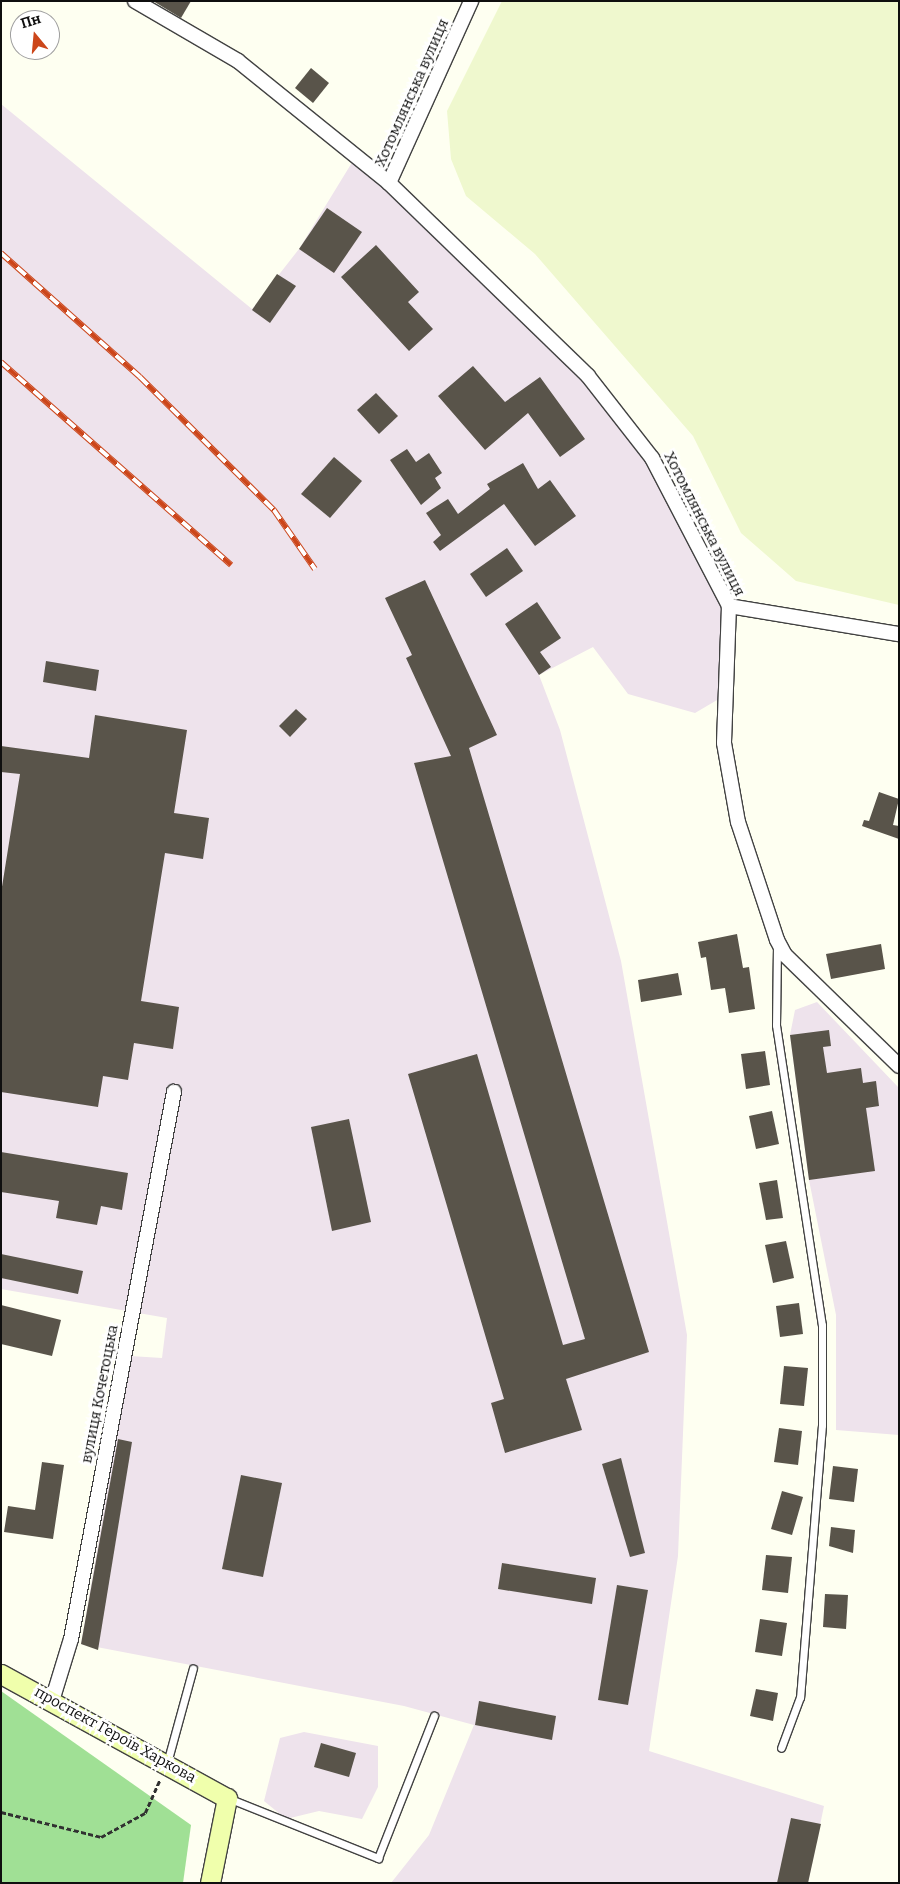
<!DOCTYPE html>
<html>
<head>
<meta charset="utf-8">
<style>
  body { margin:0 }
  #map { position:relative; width:900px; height:1884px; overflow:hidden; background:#fefff1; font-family:Bitter,serif }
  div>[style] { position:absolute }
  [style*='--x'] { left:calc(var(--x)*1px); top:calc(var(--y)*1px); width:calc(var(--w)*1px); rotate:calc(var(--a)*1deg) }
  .industrial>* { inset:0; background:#eee3ec }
  .farmland>* { inset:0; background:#eff8ce }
  .forest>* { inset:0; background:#a0e095 }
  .building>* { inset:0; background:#59544a }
  .path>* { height:2.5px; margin-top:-1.25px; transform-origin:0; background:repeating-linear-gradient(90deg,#313131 0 5px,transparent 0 7.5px) }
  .roads { filter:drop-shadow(1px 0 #424242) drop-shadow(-1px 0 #424242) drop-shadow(0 1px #424242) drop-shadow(0 -1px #424242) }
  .lane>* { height:7px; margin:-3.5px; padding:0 3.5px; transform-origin:3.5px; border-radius:3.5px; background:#fff }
  .street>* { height:14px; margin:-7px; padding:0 7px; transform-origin:7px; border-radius:7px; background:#fff }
  .secondary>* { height:19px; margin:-9.5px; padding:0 9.5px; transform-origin:9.5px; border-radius:9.5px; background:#f0ffac }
  .rail>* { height:5.5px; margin-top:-2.75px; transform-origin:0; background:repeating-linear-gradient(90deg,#fff 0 11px,#cc461a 0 22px); box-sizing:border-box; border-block:1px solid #cc461a }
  span { translate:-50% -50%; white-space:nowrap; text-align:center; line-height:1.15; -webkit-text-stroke:5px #fff; paint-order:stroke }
  .street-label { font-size:15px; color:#0f0f0f }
  .frame { position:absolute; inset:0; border:2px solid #0f0f0f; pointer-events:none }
  .north { position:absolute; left:10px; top:10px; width:50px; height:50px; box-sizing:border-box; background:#fff; border:1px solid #9f9f9f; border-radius:50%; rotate:343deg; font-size:14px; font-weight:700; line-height:20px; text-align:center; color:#0f0f0f }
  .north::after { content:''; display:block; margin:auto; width:18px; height:22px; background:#cc461a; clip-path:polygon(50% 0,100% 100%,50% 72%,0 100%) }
</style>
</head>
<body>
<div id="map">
  <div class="industrial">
    <div style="clip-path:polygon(1px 104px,252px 309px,299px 249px,356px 156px,588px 376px,652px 458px,729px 606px,729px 693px,695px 713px,628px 694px,593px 647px,539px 675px,560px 730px,621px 961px,687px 1335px,678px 1556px,649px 1751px,824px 1806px,808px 1883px,391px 1883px,429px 1835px,474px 1725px,404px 1706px,81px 1644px,130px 1356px,162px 1358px,167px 1318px,1px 1289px)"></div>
    <div style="clip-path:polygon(817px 1002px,899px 1088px,899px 1435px,836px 1430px,836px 1315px,809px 1180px,790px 1035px,795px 1010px)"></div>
    <div style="clip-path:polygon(304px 1732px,378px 1746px,378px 1787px,362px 1819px,319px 1811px,286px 1819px,264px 1801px,280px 1738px)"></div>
  </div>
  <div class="farmland">
    <div style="clip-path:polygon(502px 1px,899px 1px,899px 605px,796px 581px,741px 533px,693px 436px,535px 254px,466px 196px,451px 159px,447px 111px)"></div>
  </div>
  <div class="forest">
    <div style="clip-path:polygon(1px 1691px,191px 1825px,183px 1883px,1px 1883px)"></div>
  </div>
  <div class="building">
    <div style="clip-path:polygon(153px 1px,191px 1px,181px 18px)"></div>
    <div style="clip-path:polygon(311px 68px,329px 83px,313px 103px,295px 88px)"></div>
    <div style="clip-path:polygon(327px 208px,362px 232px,334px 273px,299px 249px)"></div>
    <div style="clip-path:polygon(376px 245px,419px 292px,408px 302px,433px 329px,409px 351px,341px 277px)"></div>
    <div style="clip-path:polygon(277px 274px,296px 286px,270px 323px,252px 310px)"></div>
    <div style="clip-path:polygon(473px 366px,505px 402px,540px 377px,585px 439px,560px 457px,528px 413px,485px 450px,438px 396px)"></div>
    <div style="clip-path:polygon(376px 393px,398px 416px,379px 434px,357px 410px)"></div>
    <div style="clip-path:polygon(407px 449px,416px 462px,429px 453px,442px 473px,435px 478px,441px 488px,421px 505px,390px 460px)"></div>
    <div style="clip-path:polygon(334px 457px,362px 481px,330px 518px,301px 494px)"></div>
    <div style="clip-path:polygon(523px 463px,538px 489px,550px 480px,576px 516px,535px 546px,504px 504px,440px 551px,433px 542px,441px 535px,426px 513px,448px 499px,458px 514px,490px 489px,487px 484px)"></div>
    <div style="clip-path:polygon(507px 548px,523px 571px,486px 597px,470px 574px)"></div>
    <div style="clip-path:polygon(425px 580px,497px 735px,469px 748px,649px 1352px,566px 1379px,582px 1430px,505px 1453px,491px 1403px,504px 1399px,408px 1074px,477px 1054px,563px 1345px,585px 1339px,414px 763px,451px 756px,406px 658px,412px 655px,385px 598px)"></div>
    <div style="clip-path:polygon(537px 602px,561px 638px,540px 652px,551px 667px,539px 675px,505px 624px)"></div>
    <div style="clip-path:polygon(46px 661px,99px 670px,96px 691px,43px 682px)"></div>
    <div style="clip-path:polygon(296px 709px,307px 719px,290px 737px,279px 726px)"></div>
    <div style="clip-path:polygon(95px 715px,187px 730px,174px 813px,209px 818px,203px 859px,165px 853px,141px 1001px,179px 1007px,173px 1049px,134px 1043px,128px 1080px,103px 1076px,98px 1107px,1px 1092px,1px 893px,20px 774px,1px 772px,1px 746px,89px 758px)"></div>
    <div style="clip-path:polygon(879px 792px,899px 799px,893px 825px,899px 826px,899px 839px,862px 826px,864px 820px,869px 821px)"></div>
    <div style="clip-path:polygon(737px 934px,743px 968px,749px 967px,755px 1009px,729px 1013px,725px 988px,711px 990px,706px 957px,701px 958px,698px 942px)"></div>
    <div style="clip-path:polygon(881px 944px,885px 969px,831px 979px,826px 954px)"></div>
    <div style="clip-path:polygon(678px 973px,682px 995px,641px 1002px,638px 980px)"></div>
    <div style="clip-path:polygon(829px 1030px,831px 1046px,823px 1047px,827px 1073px,861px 1068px,863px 1083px,876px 1081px,879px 1106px,866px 1108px,875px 1171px,809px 1180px,790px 1035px)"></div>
    <div style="clip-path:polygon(765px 1051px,770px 1085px,746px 1089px,741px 1054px)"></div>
    <div style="clip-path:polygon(772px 1111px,779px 1144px,756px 1149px,749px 1116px)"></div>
    <div style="clip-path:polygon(349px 1119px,371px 1222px,332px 1231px,311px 1127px)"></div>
    <div style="clip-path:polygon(1px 1152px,128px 1173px,122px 1210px,101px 1206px,97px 1225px,56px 1218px,59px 1201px,1px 1192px)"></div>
    <div style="clip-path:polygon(777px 1180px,783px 1218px,766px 1220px,759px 1183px)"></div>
    <div style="clip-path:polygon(786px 1241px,794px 1278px,773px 1283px,765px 1245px)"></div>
    <div style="clip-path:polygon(1px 1254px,83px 1271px,78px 1294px,1px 1278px)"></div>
    <div style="clip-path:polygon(799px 1303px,803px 1334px,780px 1337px,776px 1306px)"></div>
    <div style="clip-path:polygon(1px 1305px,61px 1320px,52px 1356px,1px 1344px)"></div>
    <div style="clip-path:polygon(784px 1366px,808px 1368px,804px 1406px,780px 1404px)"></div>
    <div style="clip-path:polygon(779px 1428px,802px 1431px,798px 1465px,774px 1462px)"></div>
    <div style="clip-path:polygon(118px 1439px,132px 1442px,98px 1650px,81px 1644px)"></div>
    <div style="clip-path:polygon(621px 1458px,645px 1553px,630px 1557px,602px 1464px)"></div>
    <div style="clip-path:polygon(42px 1462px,64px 1465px,53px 1539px,4px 1532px,8px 1506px,35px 1510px)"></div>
    <div style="clip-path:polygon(833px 1466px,858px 1469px,854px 1502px,829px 1499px)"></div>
    <div style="clip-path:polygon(241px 1475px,282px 1483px,263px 1577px,222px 1569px)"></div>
    <div style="clip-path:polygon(782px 1491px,803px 1497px,792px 1535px,771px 1529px)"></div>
    <div style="clip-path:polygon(831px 1527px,855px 1530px,853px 1553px,829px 1546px)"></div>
    <div style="clip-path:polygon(766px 1555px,792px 1557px,788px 1593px,762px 1590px)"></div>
    <div style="clip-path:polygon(502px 1563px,596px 1578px,592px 1604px,498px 1589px)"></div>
    <div style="clip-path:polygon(617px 1585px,648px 1590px,628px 1705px,598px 1700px)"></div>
    <div style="clip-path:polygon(825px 1594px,848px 1595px,846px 1629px,823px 1627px)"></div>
    <div style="clip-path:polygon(760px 1619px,787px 1623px,782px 1656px,755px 1652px)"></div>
    <div style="clip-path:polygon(756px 1689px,778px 1693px,773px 1721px,750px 1716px)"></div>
    <div style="clip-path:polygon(479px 1701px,556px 1716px,552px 1740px,475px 1725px)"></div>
    <div style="clip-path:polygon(321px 1743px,356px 1753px,349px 1777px,314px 1767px)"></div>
    <div style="clip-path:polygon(791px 1818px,821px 1824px,808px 1883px,777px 1883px)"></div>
  </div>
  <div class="path">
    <div style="--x:1;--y:1812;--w:103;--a:14"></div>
    <div style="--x:101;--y:1837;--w:50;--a:-28.6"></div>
    <div style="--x:145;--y:1813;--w:37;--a:-66"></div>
  </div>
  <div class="roads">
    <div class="lane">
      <div style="--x:777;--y:945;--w:80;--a:90.7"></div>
      <div style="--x:776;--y:1025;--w:304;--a:81.3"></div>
      <div style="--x:822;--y:1325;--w:100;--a:90"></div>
      <div style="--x:822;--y:1425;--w:273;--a:94.6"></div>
      <div style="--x:800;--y:1697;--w:54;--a:110.4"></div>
      <div style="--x:167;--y:1763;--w:98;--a:-74.7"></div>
      <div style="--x:228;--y:1798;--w:162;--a:21.8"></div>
      <div style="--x:378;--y:1858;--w:153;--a:-68.5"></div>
    </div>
    <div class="street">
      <div style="--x:135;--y:1;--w:119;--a:30.2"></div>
      <div style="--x:238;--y:61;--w:194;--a:38.9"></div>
      <div style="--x:389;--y:183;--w:277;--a:44.1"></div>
      <div style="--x:588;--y:376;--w:104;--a:52"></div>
      <div style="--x:652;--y:458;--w:167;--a:62.5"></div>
      <div style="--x:729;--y:606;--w:137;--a:92.1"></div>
      <div style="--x:724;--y:743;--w:80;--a:80"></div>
      <div style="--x:738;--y:822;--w:124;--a:71.7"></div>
      <div style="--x:777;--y:940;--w:17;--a:62"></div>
      <div style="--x:785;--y:955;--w:159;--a:44.2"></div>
      <div style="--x:389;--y:183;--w:200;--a:-65.7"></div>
      <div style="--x:729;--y:606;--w:172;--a:9.4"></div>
      <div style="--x:52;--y:1701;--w:65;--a:-73"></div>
      <div style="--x:71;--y:1639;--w:557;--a:-79.34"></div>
    </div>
    <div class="secondary">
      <div style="--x:1;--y:1674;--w:258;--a:28.8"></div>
      <div style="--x:227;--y:1798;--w:87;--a:101.3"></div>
    </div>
  </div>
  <div class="rail">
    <div style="--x:1;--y:253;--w:186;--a:41.7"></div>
    <div style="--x:140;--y:377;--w:189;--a:44.8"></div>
    <div style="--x:274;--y:510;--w:72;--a:55.2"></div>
    <div style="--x:1;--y:362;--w:307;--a:41.4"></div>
  </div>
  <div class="street-label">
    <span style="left:412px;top:93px;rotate:-66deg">Хотомлянська вулиця</span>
    <span style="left:704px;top:524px;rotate:63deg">Хотомлянська вулиця</span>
    <span style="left:100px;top:1394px;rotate:-79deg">вулиця Кочетоцька</span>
    <span style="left:115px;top:1735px;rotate:29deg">проспект Героїв Харкова</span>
  </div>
  <div class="frame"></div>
  <div class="north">Пн</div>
</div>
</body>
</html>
